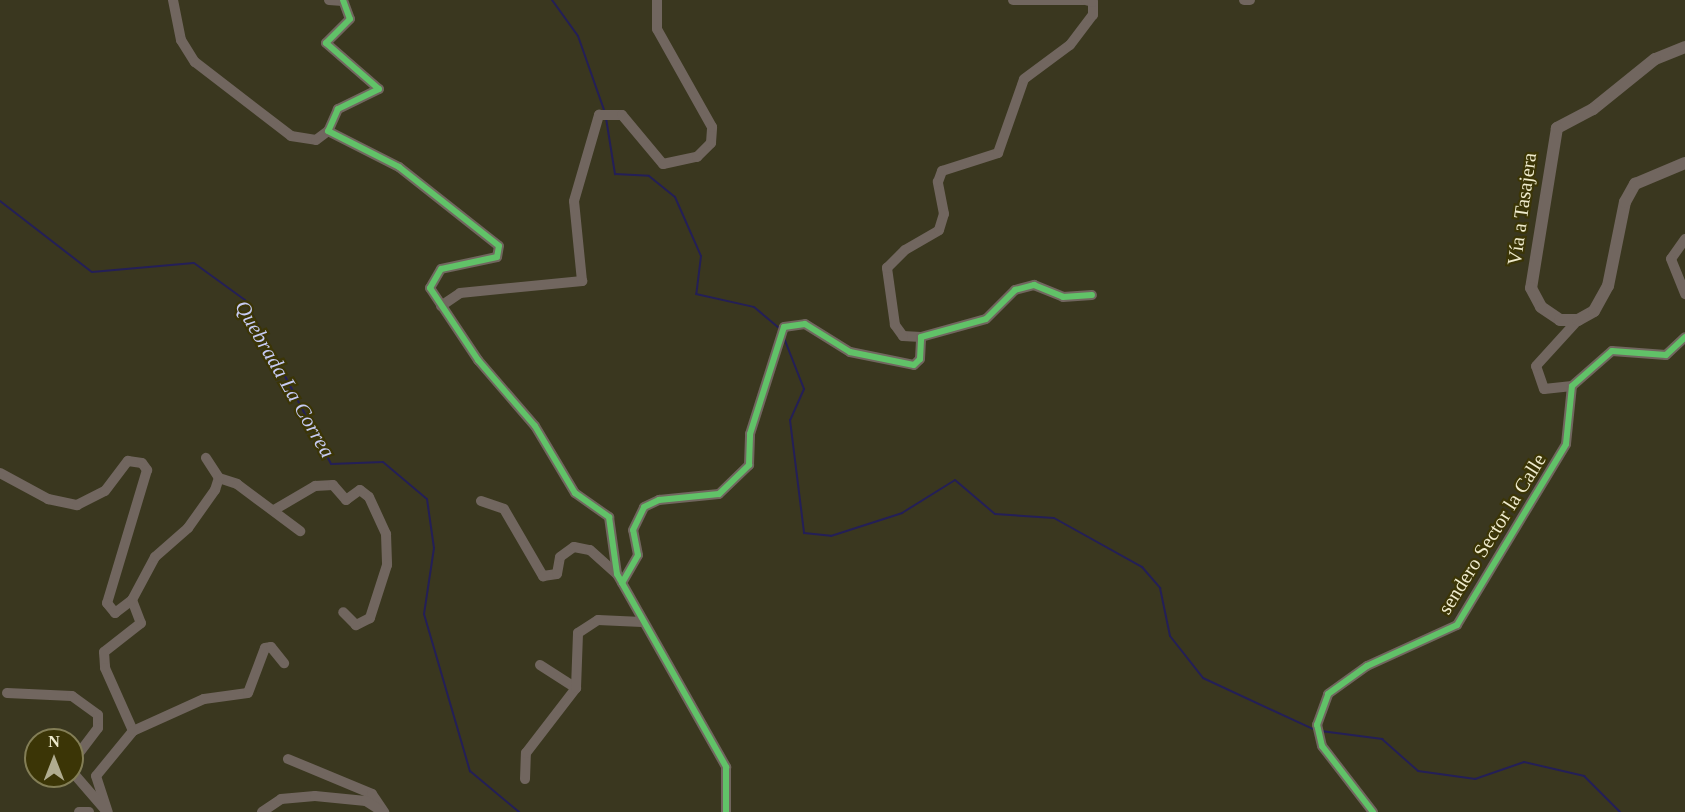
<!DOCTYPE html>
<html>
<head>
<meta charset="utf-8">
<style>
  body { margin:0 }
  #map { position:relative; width:1685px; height:812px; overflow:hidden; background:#3a371f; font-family:"Times New Roman",serif }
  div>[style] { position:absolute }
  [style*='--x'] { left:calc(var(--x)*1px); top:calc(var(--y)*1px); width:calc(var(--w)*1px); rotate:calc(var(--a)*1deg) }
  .stream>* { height:2px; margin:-1px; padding:0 1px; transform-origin:1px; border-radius:1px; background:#241f57 }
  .minor>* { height:10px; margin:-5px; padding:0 5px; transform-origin:5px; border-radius:5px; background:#71665f }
  .tertiary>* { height:12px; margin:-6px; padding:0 6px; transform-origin:6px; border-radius:6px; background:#71665f }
  .cycleway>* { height:6px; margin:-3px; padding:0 3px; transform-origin:3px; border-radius:3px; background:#61c268 }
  span { translate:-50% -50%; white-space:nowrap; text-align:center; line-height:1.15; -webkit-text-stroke:4.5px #3b3506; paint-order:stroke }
  .street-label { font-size:20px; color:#efebcd }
  .water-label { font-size:21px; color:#c7cbf3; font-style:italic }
  .north { position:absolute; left:24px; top:728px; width:60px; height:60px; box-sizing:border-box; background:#3b3506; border:2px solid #837e56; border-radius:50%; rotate:0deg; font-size:16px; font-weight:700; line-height:24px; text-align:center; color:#efebcd }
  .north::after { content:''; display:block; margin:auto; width:21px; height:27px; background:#b0ac90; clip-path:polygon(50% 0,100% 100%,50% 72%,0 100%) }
</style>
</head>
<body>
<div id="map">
  <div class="stream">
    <div style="--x:552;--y:0;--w:44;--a:54.2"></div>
    <div style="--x:578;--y:36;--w:78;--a:70.6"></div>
    <div style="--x:606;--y:118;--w:57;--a:80.9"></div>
    <div style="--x:615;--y:174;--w:34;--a:3"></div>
    <div style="--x:649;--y:176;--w:33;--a:39"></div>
    <div style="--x:675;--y:197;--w:64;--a:66.2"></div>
    <div style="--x:701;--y:256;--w:38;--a:97"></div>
    <div style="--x:696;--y:294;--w:59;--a:12.6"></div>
    <div style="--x:754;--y:307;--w:33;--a:40"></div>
    <div style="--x:0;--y:201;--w:116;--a:37.7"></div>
    <div style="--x:92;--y:272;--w:102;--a:-5"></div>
    <div style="--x:194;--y:263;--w:63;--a:36"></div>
    <div style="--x:245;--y:300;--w:185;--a:62.3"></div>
    <div style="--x:331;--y:464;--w:52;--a:-2.2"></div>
    <div style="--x:383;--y:462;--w:57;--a:40.1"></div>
    <div style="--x:427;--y:499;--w:49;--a:81.9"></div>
    <div style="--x:434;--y:548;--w:67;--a:98.6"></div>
    <div style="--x:424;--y:614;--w:164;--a:73.7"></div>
    <div style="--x:470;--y:771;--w:64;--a:39.9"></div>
    <div style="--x:784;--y:338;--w:55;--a:68.6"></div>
    <div style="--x:804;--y:389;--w:34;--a:114"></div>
    <div style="--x:790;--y:420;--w:114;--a:82.9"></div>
    <div style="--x:804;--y:533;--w:27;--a:6"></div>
    <div style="--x:831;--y:536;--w:75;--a:-17.9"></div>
    <div style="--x:902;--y:513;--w:62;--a:-31.9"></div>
    <div style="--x:955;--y:480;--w:52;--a:40.4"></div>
    <div style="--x:995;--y:514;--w:59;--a:3.9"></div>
    <div style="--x:1054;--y:518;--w:101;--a:29.1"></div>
    <div style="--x:1142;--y:567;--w:28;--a:49"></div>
    <div style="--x:1160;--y:588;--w:49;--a:78.2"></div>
    <div style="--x:1170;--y:636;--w:53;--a:51.8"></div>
    <div style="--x:1203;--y:678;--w:121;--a:24.9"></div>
    <div style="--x:1321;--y:731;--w:62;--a:7.5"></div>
    <div style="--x:1382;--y:739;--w:48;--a:41.6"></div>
    <div style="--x:1418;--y:771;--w:58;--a:8"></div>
    <div style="--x:1475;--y:779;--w:52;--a:-19.1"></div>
    <div style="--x:1524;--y:762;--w:62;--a:13.1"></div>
    <div style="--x:1584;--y:776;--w:51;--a:45"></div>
  </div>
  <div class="minor">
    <div style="--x:173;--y:0;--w:41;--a:78.7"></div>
    <div style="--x:181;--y:40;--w:26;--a:58"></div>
    <div style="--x:195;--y:62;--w:121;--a:37.6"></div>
    <div style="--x:291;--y:136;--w:25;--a:9"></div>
    <div style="--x:316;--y:140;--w:15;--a:-37"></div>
    <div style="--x:329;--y:0;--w:14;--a:4"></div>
    <div style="--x:343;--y:0;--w:20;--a:70"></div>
    <div style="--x:350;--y:19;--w:34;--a:135"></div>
    <div style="--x:326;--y:43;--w:70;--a:41"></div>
    <div style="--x:379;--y:89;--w:46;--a:154"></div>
    <div style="--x:338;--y:109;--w:24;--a:114"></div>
    <div style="--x:328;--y:131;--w:80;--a:26.9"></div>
    <div style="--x:399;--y:167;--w:127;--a:38.3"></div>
    <div style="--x:499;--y:246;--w:11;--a:100"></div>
    <div style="--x:497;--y:257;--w:57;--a:167.9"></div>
    <div style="--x:441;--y:269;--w:22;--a:120"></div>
    <div style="--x:430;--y:288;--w:87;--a:56.3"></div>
    <div style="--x:478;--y:360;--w:87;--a:49.2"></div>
    <div style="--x:535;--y:426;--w:78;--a:59.2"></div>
    <div style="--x:575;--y:493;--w:42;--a:35.2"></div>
    <div style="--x:609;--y:517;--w:58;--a:82"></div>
    <div style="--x:617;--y:574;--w:222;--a:60.5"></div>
    <div style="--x:726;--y:767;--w:45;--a:90"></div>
    <div style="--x:1013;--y:0;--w:71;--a:0"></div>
    <div style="--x:1244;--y:0;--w:6;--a:0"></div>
    <div style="--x:1685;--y:239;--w:24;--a:125"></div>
    <div style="--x:1671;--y:259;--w:38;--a:68"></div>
    <div style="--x:441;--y:306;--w:23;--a:-34"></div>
    <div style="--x:460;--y:293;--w:123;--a:-5.6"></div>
    <div style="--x:582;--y:281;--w:80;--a:-95.7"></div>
    <div style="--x:574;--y:201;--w:90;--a:-73.8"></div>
    <div style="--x:599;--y:115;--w:23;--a:0"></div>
    <div style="--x:622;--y:115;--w:64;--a:50.1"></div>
    <div style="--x:663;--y:164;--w:35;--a:-12"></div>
    <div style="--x:697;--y:157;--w:20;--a:-45"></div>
    <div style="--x:711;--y:143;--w:16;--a:-86"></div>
    <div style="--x:712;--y:127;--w:112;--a:-119.3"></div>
    <div style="--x:657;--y:29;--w:29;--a:-90"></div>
    <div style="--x:921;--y:337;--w:18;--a:-177"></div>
    <div style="--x:903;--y:336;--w:14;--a:-126"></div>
    <div style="--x:895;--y:325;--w:58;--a:-98"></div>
    <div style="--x:887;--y:268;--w:25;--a:-45"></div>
    <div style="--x:905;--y:250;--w:39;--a:-30"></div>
    <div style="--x:939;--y:230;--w:17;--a:-73"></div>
    <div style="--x:944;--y:214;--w:33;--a:-101"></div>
    <div style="--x:938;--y:182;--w:12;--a:-70"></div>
    <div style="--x:942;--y:171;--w:59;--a:-17.8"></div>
    <div style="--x:998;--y:153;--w:78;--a:-70.6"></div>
    <div style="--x:1024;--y:79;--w:57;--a:-36.5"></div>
    <div style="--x:1070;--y:45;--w:38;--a:-53"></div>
    <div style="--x:1093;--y:15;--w:13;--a:-90"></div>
    <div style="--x:1093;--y:2;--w:7;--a:-164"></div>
    <div style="--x:1572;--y:386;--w:28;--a:174"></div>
    <div style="--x:1544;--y:389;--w:24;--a:-109"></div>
    <div style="--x:1536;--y:366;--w:62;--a:-47.6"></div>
    <div style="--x:0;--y:473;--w:55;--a:28.4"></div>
    <div style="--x:48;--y:499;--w:30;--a:12"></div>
    <div style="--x:77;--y:505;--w:31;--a:-27"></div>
    <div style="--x:105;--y:491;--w:38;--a:-53"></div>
    <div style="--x:128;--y:461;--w:14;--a:8"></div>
    <div style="--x:142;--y:463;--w:9;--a:54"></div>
    <div style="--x:147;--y:470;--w:139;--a:106.7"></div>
    <div style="--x:107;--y:603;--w:13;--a:51"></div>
    <div style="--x:115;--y:613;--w:21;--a:-37"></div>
    <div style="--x:132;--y:600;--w:25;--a:69"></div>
    <div style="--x:141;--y:623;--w:47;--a:141.9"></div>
    <div style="--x:104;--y:652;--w:16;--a:86"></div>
    <div style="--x:105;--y:668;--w:69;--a:66"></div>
    <div style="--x:133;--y:731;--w:58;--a:129.4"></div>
    <div style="--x:96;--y:776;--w:38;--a:72"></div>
    <div style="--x:219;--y:478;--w:19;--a:18"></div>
    <div style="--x:237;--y:484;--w:79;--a:36.7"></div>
    <div style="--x:481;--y:501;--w:24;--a:19"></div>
    <div style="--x:504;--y:509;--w:78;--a:59.8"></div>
    <div style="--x:543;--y:576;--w:14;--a:-8"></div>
    <div style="--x:557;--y:574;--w:17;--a:-80"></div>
    <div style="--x:560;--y:557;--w:17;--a:-36"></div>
    <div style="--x:574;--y:547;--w:16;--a:11"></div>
    <div style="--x:590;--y:550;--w:36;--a:42"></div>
    <div style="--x:274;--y:510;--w:48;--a:-30.3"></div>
    <div style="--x:315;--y:486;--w:18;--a:-3"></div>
    <div style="--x:333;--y:485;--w:20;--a:49"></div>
    <div style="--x:346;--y:500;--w:17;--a:-36"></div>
    <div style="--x:360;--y:490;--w:11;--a:38"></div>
    <div style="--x:369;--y:497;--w:41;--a:65.3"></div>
    <div style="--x:386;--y:534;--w:31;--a:88"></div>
    <div style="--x:387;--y:565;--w:56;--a:107.8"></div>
    <div style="--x:370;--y:618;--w:16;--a:153"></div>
    <div style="--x:356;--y:625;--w:18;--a:-135"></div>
    <div style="--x:622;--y:583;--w:32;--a:-60"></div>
    <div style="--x:638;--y:555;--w:25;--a:-101"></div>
    <div style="--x:633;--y:530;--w:25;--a:-64"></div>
    <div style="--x:644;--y:507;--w:17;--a:-25"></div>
    <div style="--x:659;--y:500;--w:60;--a:-5.7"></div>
    <div style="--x:719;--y:494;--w:42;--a:-44"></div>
    <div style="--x:749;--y:465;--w:31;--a:-88"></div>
    <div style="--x:750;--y:434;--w:112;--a:-72.4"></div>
    <div style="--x:784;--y:327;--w:21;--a:-8"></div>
    <div style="--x:805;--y:324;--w:53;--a:31.9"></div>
    <div style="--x:850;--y:352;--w:65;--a:11.5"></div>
    <div style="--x:914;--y:365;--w:8;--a:-45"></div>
    <div style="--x:920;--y:359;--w:22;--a:-87"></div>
    <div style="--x:921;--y:337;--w:67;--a:-15.5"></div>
    <div style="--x:986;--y:319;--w:41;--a:-45"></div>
    <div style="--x:1015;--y:290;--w:20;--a:-15"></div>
    <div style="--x:1034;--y:285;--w:31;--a:22"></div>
    <div style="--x:1063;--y:297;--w:29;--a:-4"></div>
    <div style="--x:132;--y:600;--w:49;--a:-61.9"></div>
    <div style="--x:155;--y:557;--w:44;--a:-41.3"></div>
    <div style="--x:188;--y:528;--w:47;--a:-54.6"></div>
    <div style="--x:215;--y:490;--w:13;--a:-72"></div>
    <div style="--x:219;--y:478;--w:24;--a:-123"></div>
    <div style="--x:540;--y:665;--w:43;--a:32.6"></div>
    <div style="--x:7;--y:693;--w:65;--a:2.6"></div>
    <div style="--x:72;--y:696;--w:32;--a:36"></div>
    <div style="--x:98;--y:715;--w:13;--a:90"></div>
    <div style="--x:98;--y:728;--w:38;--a:127"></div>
    <div style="--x:75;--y:758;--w:17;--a:90"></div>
    <div style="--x:75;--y:775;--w:49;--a:49.1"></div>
    <div style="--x:133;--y:731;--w:78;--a:-24.3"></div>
    <div style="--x:204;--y:699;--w:44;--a:-7.8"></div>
    <div style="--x:248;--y:693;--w:48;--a:-69.3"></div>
    <div style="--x:265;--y:648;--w:6;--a:-9"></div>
    <div style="--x:271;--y:647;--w:21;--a:51"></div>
    <div style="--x:288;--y:759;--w:91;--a:22.6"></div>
    <div style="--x:372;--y:794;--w:22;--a:56"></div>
    <div style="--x:525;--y:779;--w:26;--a:-88"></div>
    <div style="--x:526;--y:753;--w:82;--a:-52.4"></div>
    <div style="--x:576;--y:688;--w:55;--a:-87.9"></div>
    <div style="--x:578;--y:633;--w:24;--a:-33"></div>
    <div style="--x:598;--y:620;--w:44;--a:2.6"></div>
    <div style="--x:79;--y:812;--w:10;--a:0"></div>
    <div style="--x:262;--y:812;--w:23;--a:-34"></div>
    <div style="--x:281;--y:799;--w:34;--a:-5"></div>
    <div style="--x:315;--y:796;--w:51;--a:5.6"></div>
    <div style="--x:366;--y:801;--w:20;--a:33"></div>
    <div style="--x:1373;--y:812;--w:83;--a:-127.7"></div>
    <div style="--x:1322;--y:746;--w:22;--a:-103"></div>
    <div style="--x:1317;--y:725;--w:33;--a:-70"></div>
    <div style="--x:1328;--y:694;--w:48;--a:-35.7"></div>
    <div style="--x:1367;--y:666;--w:99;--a:-24.5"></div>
    <div style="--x:1457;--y:625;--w:211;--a:-58.9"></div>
    <div style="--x:1566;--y:444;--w:58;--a:-84.1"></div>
    <div style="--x:1572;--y:386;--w:53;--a:-41.2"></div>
    <div style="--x:1612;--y:351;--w:54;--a:4.2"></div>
    <div style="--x:1666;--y:355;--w:26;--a:-43"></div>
  </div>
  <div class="tertiary">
    <div style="--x:1685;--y:47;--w:32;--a:158"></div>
    <div style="--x:1655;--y:59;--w:80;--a:141.1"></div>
    <div style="--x:1593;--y:109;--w:41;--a:152.2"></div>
    <div style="--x:1557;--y:128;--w:162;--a:99.2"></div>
    <div style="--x:1531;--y:288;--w:21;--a:62"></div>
    <div style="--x:1541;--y:307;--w:23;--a:34"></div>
    <div style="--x:1560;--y:320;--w:18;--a:0"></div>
    <div style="--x:1578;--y:320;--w:18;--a:-29"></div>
    <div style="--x:1594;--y:311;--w:29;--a:-61"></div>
    <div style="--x:1608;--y:286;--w:86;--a:-78.6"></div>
    <div style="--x:1625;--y:202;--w:21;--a:-61"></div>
    <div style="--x:1635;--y:184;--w:54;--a:-22.8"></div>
  </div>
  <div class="cycleway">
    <div style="--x:343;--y:0;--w:20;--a:70"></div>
    <div style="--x:350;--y:19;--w:34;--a:135"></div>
    <div style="--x:326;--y:43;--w:70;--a:41"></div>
    <div style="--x:379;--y:89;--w:46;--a:154"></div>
    <div style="--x:338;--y:109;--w:24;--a:114"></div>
    <div style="--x:328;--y:131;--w:80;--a:26.9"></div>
    <div style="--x:399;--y:167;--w:127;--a:38.3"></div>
    <div style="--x:499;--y:246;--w:11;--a:100"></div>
    <div style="--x:497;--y:257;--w:57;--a:167.9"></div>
    <div style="--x:441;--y:269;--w:22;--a:120"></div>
    <div style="--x:430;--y:288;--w:87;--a:56.3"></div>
    <div style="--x:478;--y:360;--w:87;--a:49.2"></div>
    <div style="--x:535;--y:426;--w:78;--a:59.2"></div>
    <div style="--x:575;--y:493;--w:42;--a:35.2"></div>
    <div style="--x:609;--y:517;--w:58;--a:82"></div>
    <div style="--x:617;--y:574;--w:222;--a:60.5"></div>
    <div style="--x:726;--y:767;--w:45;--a:90"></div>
    <div style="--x:622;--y:583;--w:32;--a:-60"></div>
    <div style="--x:638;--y:555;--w:25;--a:-101"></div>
    <div style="--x:633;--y:530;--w:25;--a:-64"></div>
    <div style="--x:644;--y:507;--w:17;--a:-25"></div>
    <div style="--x:659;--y:500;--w:60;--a:-5.7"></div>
    <div style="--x:719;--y:494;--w:42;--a:-44"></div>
    <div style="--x:749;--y:465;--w:31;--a:-88"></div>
    <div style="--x:750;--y:434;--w:112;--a:-72.4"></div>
    <div style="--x:784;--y:327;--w:21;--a:-8"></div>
    <div style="--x:805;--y:324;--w:53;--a:31.9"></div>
    <div style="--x:850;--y:352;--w:65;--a:11.5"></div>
    <div style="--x:914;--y:365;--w:8;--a:-45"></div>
    <div style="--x:920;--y:359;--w:22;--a:-87"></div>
    <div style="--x:921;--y:337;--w:67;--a:-15.5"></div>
    <div style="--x:986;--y:319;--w:41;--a:-45"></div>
    <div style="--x:1015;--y:290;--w:20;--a:-15"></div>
    <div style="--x:1034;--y:285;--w:31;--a:22"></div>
    <div style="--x:1063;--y:297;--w:29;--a:-4"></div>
    <div style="--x:1373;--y:812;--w:83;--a:-127.7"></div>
    <div style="--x:1322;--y:746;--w:22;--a:-103"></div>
    <div style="--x:1317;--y:725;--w:33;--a:-70"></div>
    <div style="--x:1328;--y:694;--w:48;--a:-35.7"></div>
    <div style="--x:1367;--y:666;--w:99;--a:-24.5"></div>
    <div style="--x:1457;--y:625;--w:211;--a:-58.9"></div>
    <div style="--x:1566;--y:444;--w:58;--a:-84.1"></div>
    <div style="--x:1572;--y:386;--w:53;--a:-41.2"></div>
    <div style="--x:1612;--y:351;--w:54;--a:4.2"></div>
    <div style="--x:1666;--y:355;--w:26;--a:-43"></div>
  </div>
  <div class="street-label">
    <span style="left:1522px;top:209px;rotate:-82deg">Vía a Tasajera</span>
    <span style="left:1492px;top:534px;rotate:-58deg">sendero Sector la Calle</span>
  </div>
  <div class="water-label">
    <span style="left:285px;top:379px;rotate:60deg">Quebrada La Correa</span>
  </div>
  <div class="north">N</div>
</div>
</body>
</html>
